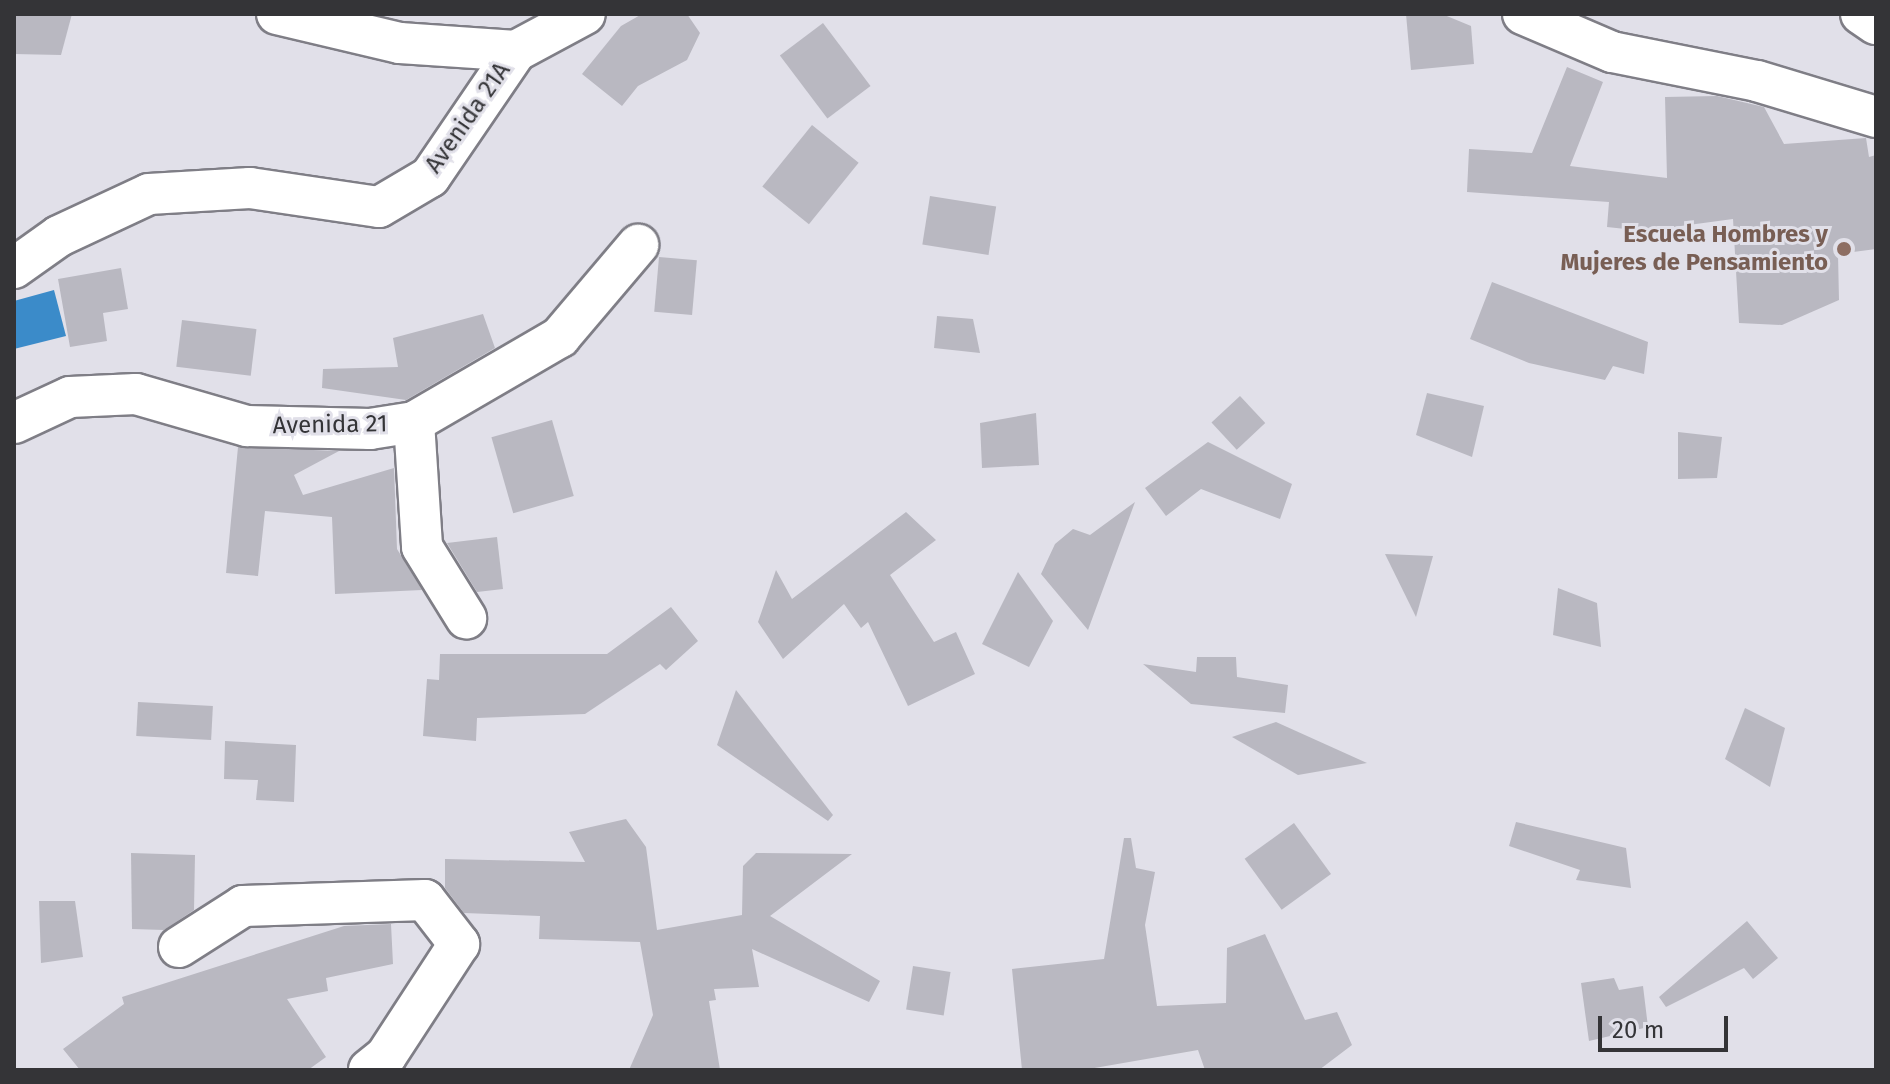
<!DOCTYPE html>
<style>
body{margin:0}
#map{position:relative;width:1890px;height:1084px;overflow:hidden;background:#e1e0e9;font-family:"Fira Sans",sans-serif}
div>[style]{position:absolute}
[style*='--x']{left:calc(var(--x)*1px);top:calc(var(--y)*1px);width:calc(var(--w)*1px);rotate:calc(var(--a)*1deg)}
.water>*{inset:0;background:#3b8bc9}
.building>*{inset:0;background:#b9b8c1;transform-origin:0 0}
.roads{filter:drop-shadow(2px 0 #7f7e86) drop-shadow(-2px 0 #7f7e86) drop-shadow(0 2px #7f7e86) drop-shadow(0 -2px #7f7e86)}
.street>*{height:40px;margin:-20px;padding:0 20px;transform-origin:20px;border-radius:20px;background:#fff}
.dots>*{width:22px;height:22px;translate:-50% -50%;box-sizing:border-box;border:4px solid #e1e0e9;border-radius:50%}
span{translate:-50% -50%;white-space:nowrap;text-align:center;line-height:1.15;-webkit-text-stroke:6px #e1e0e9;paint-order:stroke}
.street-label{font-size:24px;color:#343437}
.education-label{font-size:24px;color:#785e54;font-weight:700}
.right{translate:-100% -50%;text-align:right}
.frame{position:absolute;inset:0;border:16px solid #343437;pointer-events:none}
.scale{position:absolute;left:1598px;top:1016px;width:130px;height:36px;box-sizing:border-box;border:4px solid #343437;border-top:0;padding-left:10px;font-size:24px;line-height:28px;white-space:nowrap;color:#343437;-webkit-text-stroke:6px #e1e0e9;paint-order:stroke}
</style>
<div id="map">
<div class="water">
<div style="clip-path:polygon(54px 290px,66px 336px,14px 349px,14px 301px)"></div>
</div>
<div class="building">
<div style="clip-path:polygon(14px 14px,72px 14px,61px 55px,14px 54px)"></div>
<div style="clip-path:polygon(642px 14px,687px 14px,700px 33px,687px 60px,638px 86px,622px 106px,582px 74px,621px 26px)"></div>
<div style="clip-path:polygon(1406px 14px,1442px 14px,1471px 26px,1474px 64px,1411px 70px)"></div>
<div style="left:823px;top:23px;width:79px;height:54px;rotate:53deg"></div>
<div style="clip-path:polygon(1567px 67px,1603px 82px,1570px 166px,1667px 178px,1665px 97px,1717px 96px,1764px 107px,1784px 144px,1866px 138px,1869px 157px,1876px 155px,1876px 249px,1838px 254px,1839px 300px,1782px 325px,1739px 323px,1733px 219px,1644px 231px,1607px 227px,1609px 202px,1467px 192px,1469px 149px,1532px 153px)"></div>
<div style="left:812px;top:125px;width:60px;height:79px;rotate:39deg"></div>
<div style="left:930px;top:196px;width:67px;height:49px;rotate:9deg"></div>
<div style="left:659px;top:257px;width:38px;height:55px;rotate:5deg"></div>
<div style="clip-path:polygon(121px 268px,128px 309px,103px 313px,107px 341px,70px 347px,58px 279px)"></div>
<div style="clip-path:polygon(1492px 282px,1648px 342px,1644px 374px,1613px 366px,1605px 380px,1529px 363px,1470px 339px)"></div>
<div style="clip-path:polygon(483px 314px,495px 348px,406px 400px,322px 388px,323px 369px,398px 367px,393px 338px)"></div>
<div style="clip-path:polygon(937px 316px,973px 319px,980px 353px,934px 348px)"></div>
<div style="left:182px;top:320px;width:75px;height:47px;rotate:7deg"></div>
<div style="clip-path:polygon(1427px 393px,1484px 406px,1472px 457px,1416px 435px)"></div>
<div style="left:1240px;top:396px;width:37px;height:39px;rotate:47deg"></div>
<div style="clip-path:polygon(1036px 413px,1039px 465px,982px 468px,980px 423px)"></div>
<div style="left:552px;top:420px;width:79px;height:63px;rotate:74deg"></div>
<div style="clip-path:polygon(1678px 432px,1722px 437px,1717px 478px,1678px 479px)"></div>
<div style="clip-path:polygon(1208px 442px,1292px 484px,1280px 519px,1201px 489px,1166px 516px,1145px 488px)"></div>
<div style="clip-path:polygon(238px 447px,339px 451px,294px 475px,303px 495px,394px 468px,397px 549px,422px 590px,335px 594px,332px 517px,265px 511px,258px 576px,226px 573px)"></div>
<div style="clip-path:polygon(1135px 502px,1088px 630px,1041px 574px,1055px 544px,1073px 529px,1090px 535px)"></div>
<div style="clip-path:polygon(906px 512px,936px 540px,890px 575px,934px 642px,956px 632px,975px 674px,908px 706px,868px 622px,861px 628px,844px 604px,783px 659px,758px 622px,776px 570px,792px 599px)"></div>
<div style="clip-path:polygon(497px 537px,503px 589px,477px 592px,447px 543px)"></div>
<div style="clip-path:polygon(1385px 554px,1433px 556px,1416px 617px)"></div>
<div style="clip-path:polygon(1018px 572px,1053px 621px,1029px 667px,982px 644px)"></div>
<div style="clip-path:polygon(1558px 588px,1597px 603px,1601px 647px,1553px 635px)"></div>
<div style="clip-path:polygon(671px 607px,698px 641px,666px 670px,660px 664px,585px 714px,477px 718px,476px 741px,423px 736px,427px 679px,439px 680px,440px 654px,607px 654px)"></div>
<div style="clip-path:polygon(1197px 657px,1236px 657px,1237px 677px,1288px 685px,1285px 713px,1191px 704px,1143px 664px,1196px 672px)"></div>
<div style="clip-path:polygon(736px 690px,833px 815px,828px 821px,717px 745px)"></div>
<div style="left:138px;top:702px;width:75px;height:34px;rotate:3deg"></div>
<div style="clip-path:polygon(1745px 708px,1785px 728px,1770px 787px,1725px 759px)"></div>
<div style="clip-path:polygon(1276px 722px,1367px 763px,1298px 775px,1232px 737px)"></div>
<div style="clip-path:polygon(225px 741px,296px 745px,294px 802px,256px 800px,258px 780px,224px 779px)"></div>
<div style="clip-path:polygon(626px 819px,646px 847px,657px 930px,742px 915px,743px 866px,756px 853px,852px 854px,770px 916px,880px 981px,869px 1002px,752px 949px,759px 987px,714px 989px,716px 1000px,709px 1001px,720px 1070px,629px 1070px,653px 1015px,640px 942px,539px 939px,540px 916px,464px 913px,445px 888px,445px 859px,585px 862px,569px 832px)"></div>
<div style="clip-path:polygon(1516px 822px,1626px 848px,1631px 888px,1576px 880px,1580px 870px,1509px 846px)"></div>
<div style="left:1294px;top:823px;width:63px;height:61px;rotate:54deg"></div>
<div style="clip-path:polygon(1124px 838px,1131px 838px,1136px 868px,1155px 872px,1145px 925px,1157px 1006px,1226px 1003px,1227px 948px,1265px 934px,1305px 1020px,1337px 1012px,1352px 1045px,1319px 1070px,1205px 1070px,1198px 1050px,1083px 1070px,1022px 1070px,1012px 969px,1104px 959px)"></div>
<div style="clip-path:polygon(131px 853px,195px 855px,194px 910px,164px 930px,132px 929px)"></div>
<div style="clip-path:polygon(39px 901px,75px 901px,83px 957px,41px 963px)"></div>
<div style="clip-path:polygon(1747px 921px,1778px 958px,1753px 979px,1744px 968px,1666px 1007px,1659px 997px)"></div>
<div style="clip-path:polygon(391px 924px,393px 964px,326px 978px,328px 991px,287px 999px,326px 1057px,308px 1070px,80px 1070px,63px 1049px,124px 1004px,122px 997px,344px 926px)"></div>
<div style="left:913px;top:966px;width:38px;height:44px;rotate:9deg"></div>
<div style="clip-path:polygon(1614px 978px,1619px 990px,1643px 986px,1648px 1027px,1589px 1041px,1581px 983px)"></div>
</div>
<div class="roads">
<div class="street">
<div style="--x:277;--y:14;--w:126;--a:13.3"></div>
<div style="--x:400;--y:43;--w:116;--a:3.9"></div>
<div style="--x:1523;--y:14;--w:97;--a:23.1"></div>
<div style="--x:1612;--y:52;--w:148;--a:11.3"></div>
<div style="--x:1757;--y:81;--w:124;--a:16.8"></div>
<div style="--x:1861;--y:14;--w:18;--a:34"></div>
<div style="--x:14;--y:268;--w:55;--a:-35.4"></div>
<div style="--x:59;--y:236;--w:99;--a:-25"></div>
<div style="--x:149;--y:194;--w:101;--a:-3.4"></div>
<div style="--x:250;--y:188;--w:130;--a:8.4"></div>
<div style="--x:379;--y:207;--w:59;--a:-30.5"></div>
<div style="--x:430;--y:177;--w:153;--a:-55.7"></div>
<div style="--x:516;--y:51;--w:78;--a:-28.2"></div>
<div style="--x:414;--y:422;--w:125;--a:86.3"></div>
<div style="--x:422;--y:547;--w:84;--a:58.2"></div>
<div style="--x:14;--y:423;--w:62;--a:-24.9"></div>
<div style="--x:70;--y:397;--w:66;--a:-2.6"></div>
<div style="--x:136;--y:394;--w:116;--a:16.1"></div>
<div style="--x:247;--y:426;--w:123;--a:1.4"></div>
<div style="--x:370;--y:429;--w:45;--a:-9"></div>
<div style="--x:414;--y:422;--w:169;--a:-30.2"></div>
<div style="--x:560;--y:337;--w:121;--a:-49.7"></div>
<div style="--x:179;--y:947;--w:76;--a:-32.6"></div>
<div style="--x:243;--y:906;--w:182;--a:-1.9"></div>
<div style="--x:425;--y:900;--w:56;--a:52.3"></div>
<div style="--x:459;--y:944;--w:134;--a:123.1"></div>
<div style="--x:386;--y:1056;--w:22;--a:141"></div>
</div>
</div>
<div class="dots">
<div style="left:1844px;top:249px;background:#8d6e63"></div>
</div>
<div class="street-label">
<span style="left:468px;top:118px;rotate:-55deg">Avenida 21A</span>
<span style="left:330px;top:425px;rotate:-1deg">Avenida 21</span>
</div>
<div class="education-label">
<span class="right" style="left:1828px;top:249px">Escuela Hombres y<br>Mujeres de Pensamiento</span>
</div>
<div class="frame"></div>
<div class="scale">20 m</div>
</div>
